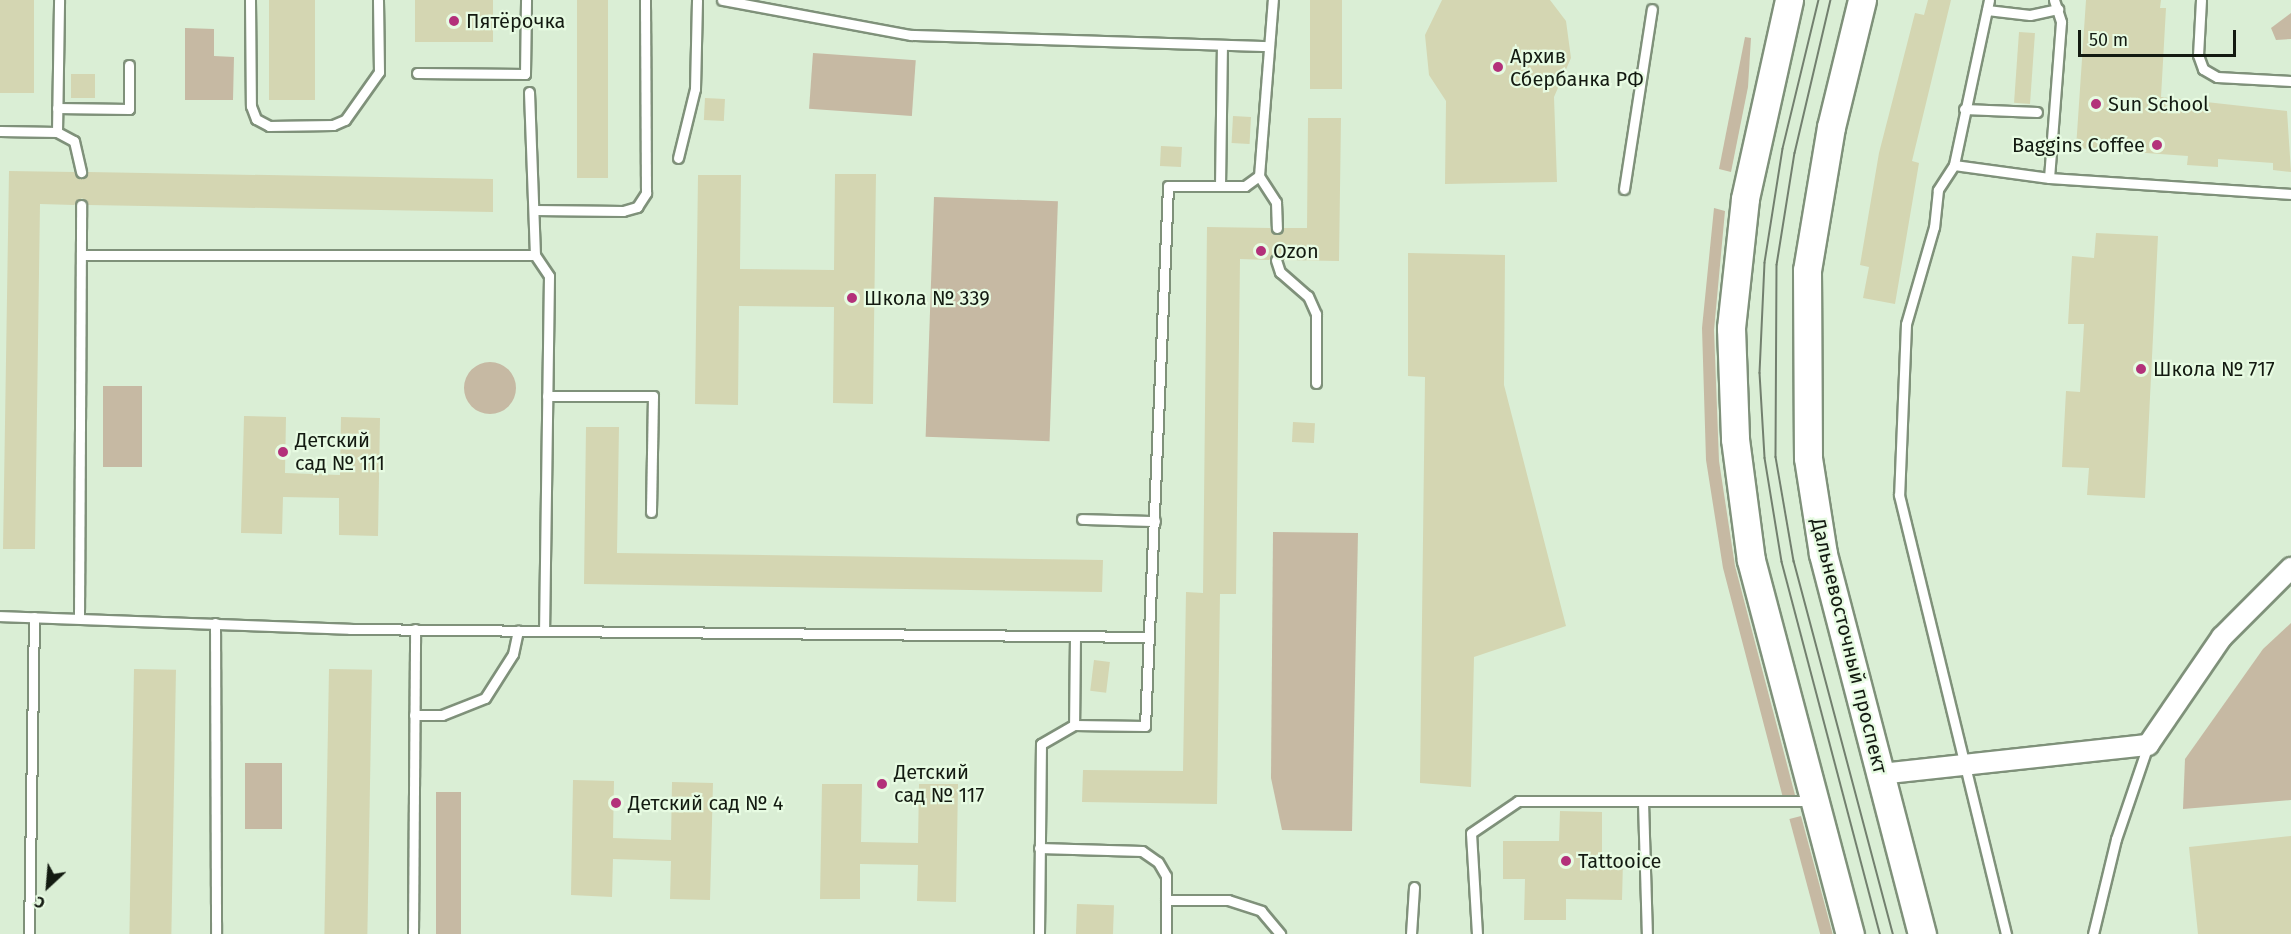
<!DOCTYPE html>
<meta charset="utf-8">
<style>
body{margin:0}
#map{position:relative;width:2291px;height:934px;overflow:hidden;background:#daeed5;font-family:"Fira Sans",sans-serif}
div>[style]{position:absolute}
[style*='--x']{left:calc(var(--x)*1px);top:calc(var(--y)*1px);width:calc(var(--w)*1px);rotate:calc(var(--a)*1deg)}
.green>*{inset:0;background:#c6b9a3;transform-origin:0 0}
.round{border-radius:50%}
.building>*{inset:0;background:#d4d6b2;transform-origin:0 0}
.roads{filter:drop-shadow(2px 0 #7f917a) drop-shadow(-2px 0 #7f917a) drop-shadow(0 2px #7f917a) drop-shadow(0 -2px #7f917a)}
.lane>*{height:9px;margin:-4.5px;padding:0 4.5px;transform-origin:4.5px;border-radius:4.5px;background:#fff}
.street>*{height:20px;margin:-10px;padding:0 10px;transform-origin:10px;border-radius:10px;background:#fff}
.secondary>*{height:27px;margin:-13.5px;padding:0 13.5px;transform-origin:13.5px;border-radius:13.5px;background:#fff}
.tram>*{height:1.5px;margin:-0.75px;padding:0 0.75px;transform-origin:0.75px;border-radius:0.75px;background:#727f6e}
.dots>*{width:16px;height:16px;translate:-50% -50%;box-sizing:border-box;border:3px solid #e7fbe2;border-radius:50%}
span{translate:-50% -50%;white-space:nowrap;text-align:center;line-height:1.15;-webkit-text-stroke:4.5px #e7fbe2;paint-order:stroke}
.poi-label{font-size:20px;color:#131a11}
.left{translate:0 -50%;text-align:left}
.right{translate:-100% -50%;text-align:right}
.street-label{font-size:20px;color:#131a11}
.north{position:absolute;left:18px;top:856px;width:60px;height:60px;-webkit-text-stroke:4px #e7fbe2;paint-order:stroke;rotate:206deg;font-size:16px;font-weight:700;line-height:24px;text-align:center;color:#131a11}
.north::after{content:'';display:block;margin:auto;width:21px;height:27px;background:#131a11;clip-path:polygon(50% 0,100% 100%,50% 72%,0 100%)}
.scale{position:absolute;left:2078px;top:30px;width:158px;height:27px;box-sizing:border-box;border:3px solid #131a11;border-top:0;padding-left:8px;font-size:18px;line-height:21px;white-space:nowrap;color:#131a11;-webkit-text-stroke:4px #e7fbe2;paint-order:stroke}
</style>
<div id="map">
<div class="green">
<div style="clip-path:polygon(2291px 13px,2291px 39px,2276px 40px,2271px 28px)"></div>
<div style="clip-path:polygon(185px 28px,214px 29px,214px 56px,234px 57px,233px 100px,185px 100px)"></div>
<div style="clip-path:polygon(1745px 37px,1751px 38px,1748px 87px,1731px 172px,1719px 169px)"></div>
<div style="left:813px;top:53px;width:103px;height:56px;rotate:4deg"></div>
<div style="left:934px;top:197px;width:124px;height:240px;rotate:2deg"></div>
<div style="clip-path:polygon(1714px 208px,1725px 211px,1714px 330px,1719px 461px,1735px 566px,1795px 795px,1783px 798px,1723px 568px,1706px 460px,1702px 328px)"></div>
<div class="round" style="left:464px;top:362px;width:52px;height:52px"></div>
<div style="left:103px;top:386px;width:39px;height:81px"></div>
<div style="clip-path:polygon(1273px 532px,1358px 533px,1352px 831px,1282px 830px,1271px 778px)"></div>
<div style="clip-path:polygon(2291px 623px,2291px 800px,2183px 809px,2185px 759px,2263px 649px)"></div>
<div style="left:245px;top:763px;width:37px;height:66px"></div>
<div style="left:436px;top:792px;width:25px;height:142px"></div>
<div style="left:1801px;top:816px;width:122px;height:12px;rotate:75deg"></div>
</div>
<div class="building">
<div style="left:0;top:0;width:34px;height:93px"></div>
<div style="left:269px;top:0;width:46px;height:100px"></div>
<div style="left:415px;top:0;width:78px;height:42px"></div>
<div style="left:577px;top:0;width:31px;height:178px"></div>
<div style="left:1310px;top:0;width:32px;height:89px"></div>
<div style="clip-path:polygon(1442px 0,1550px 0,1566px 21px,1571px 58px,1554px 97px,1557px 182px,1445px 184px,1446px 101px,1429px 75px,1425px 35px)"></div>
<div style="clip-path:polygon(1928px 0,1951px 0,1912px 161px,1919px 163px,1895px 304px,1863px 298px,1869px 267px,1860px 265px,1879px 153px,1915px 13px,1924px 15px)"></div>
<div style="clip-path:polygon(2086px 0,2161px 0,2160px 8px,2166px 8px,2161px 97px,2287px 111px,2291px 172px,2273px 170px,2273px 163px,2218px 159px,2218px 167px,2202px 166px,2187px 165px,2188px 156px,2076px 148px)"></div>
<div style="left:2019px;top:32px;width:16px;height:71px;rotate:4deg"></div>
<div style="left:71px;top:74px;width:24px;height:24px"></div>
<div style="left:705px;top:98px;width:20px;height:22px;rotate:3deg"></div>
<div style="left:1233px;top:116px;width:18px;height:27px;rotate:3deg"></div>
<div style="clip-path:polygon(1308px 118px,1341px 118px,1339px 261px,1283px 260px,1277px 253px,1269px 260px,1240px 259px,1236px 594px,1220px 594px,1217px 804px,1082px 802px,1083px 770px,1183px 771px,1186px 592px,1203px 593px,1207px 227px,1270px 228px,1277px 235px,1284px 228px,1307px 228px)"></div>
<div style="left:1161px;top:146px;width:21px;height:20px;rotate:3deg"></div>
<div style="clip-path:polygon(9px 171px,74px 172px,82px 179px,88px 172px,493px 179px,493px 212px,88px 205px,82px 198px,74px 205px,40px 204px,35px 549px,3px 549px)"></div>
<div style="clip-path:polygon(835px 174px,876px 174px,873px 404px,833px 403px,834px 307px,739px 306px,738px 405px,695px 404px,698px 175px,741px 175px,740px 269px,834px 270px)"></div>
<div style="clip-path:polygon(2096px 233px,2158px 236px,2145px 498px,2087px 495px,2089px 468px,2062px 467px,2066px 391px,2080px 392px,2084px 324px,2068px 324px,2072px 256px,2094px 258px)"></div>
<div style="clip-path:polygon(1408px 253px,1505px 255px,1504px 385px,1566px 626px,1474px 657px,1471px 787px,1420px 783px,1425px 377px,1408px 376px)"></div>
<div style="clip-path:polygon(244px 416px,286px 417px,285px 473px,340px 475px,341px 417px,380px 418px,378px 536px,339px 535px,339px 498px,283px 497px,282px 534px,241px 533px)"></div>
<div style="left:1293px;top:422px;width:22px;height:20px;rotate:3deg"></div>
<div style="clip-path:polygon(586px 427px,619px 427px,617px 553px,1103px 560px,1102px 592px,584px 584px)"></div>
<div style="left:1094px;top:660px;width:16px;height:31px;rotate:7deg"></div>
<div style="left:134px;top:669px;width:42px;height:265px;rotate:1deg"></div>
<div style="left:329px;top:669px;width:43px;height:265px;rotate:1deg"></div>
<div style="clip-path:polygon(573px 780px,614px 781px,613px 838px,671px 840px,672px 782px,713px 783px,710px 900px,670px 899px,671px 861px,613px 859px,612px 897px,571px 895px)"></div>
<div style="clip-path:polygon(822px 784px,862px 784px,861px 842px,918px 843px,919px 784px,958px 784px,956px 902px,917px 901px,918px 865px,860px 864px,860px 899px,820px 899px)"></div>
<div style="clip-path:polygon(1560px 811px,1602px 812px,1602px 860px,1623px 861px,1622px 900px,1566px 899px,1566px 920px,1524px 920px,1525px 879px,1503px 879px,1503px 841px,1559px 841px)"></div>
<div style="clip-path:polygon(2291px 836px,2291px 934px,2198px 934px,2189px 847px)"></div>
<div style="left:1077px;top:904px;width:37px;height:30px;rotate:2deg"></div>
</div>
<div class="roads">
<div class="lane">
<div style="--x:250;--y:0;--w:106;--a:89.5"></div>
<div style="--x:251;--y:106;--w:14;--a:69"></div>
<div style="--x:256;--y:119;--w:15;--a:28"></div>
<div style="--x:269;--y:126;--w:64;--a:-0.9"></div>
<div style="--x:333;--y:125;--w:13;--a:-23"></div>
<div style="--x:345;--y:120;--w:59;--a:-54.7"></div>
<div style="--x:379;--y:72;--w:72;--a:-90.8"></div>
<div style="--x:722;--y:0;--w:192;--a:10.5"></div>
<div style="--x:911;--y:35;--w:355;--a:1.8"></div>
<div style="--x:1989;--y:0;--w:169;--a:102"></div>
<div style="--x:1954;--y:165;--w:96;--a:7.8"></div>
<div style="--x:2054;--y:0;--w:23;--a:72"></div>
<div style="--x:2061;--y:22;--w:156;--a:94.4"></div>
<div style="--x:2049;--y:178;--w:243;--a:3.8"></div>
<div style="--x:2201;--y:0;--w:55;--a:93.1"></div>
<div style="--x:2198;--y:55;--w:15;--a:70"></div>
<div style="--x:2203;--y:69;--w:16;--a:30"></div>
<div style="--x:2217;--y:77;--w:74;--a:3.1"></div>
<div style="--x:1987;--y:10;--w:43;--a:6.6"></div>
<div style="--x:2030;--y:15;--w:29;--a:-12"></div>
<div style="--x:417;--y:73;--w:108;--a:0.5"></div>
<div style="--x:525;--y:74;--w:74;--a:-89.2"></div>
<div style="--x:529;--y:92;--w:163;--a:87.9"></div>
<div style="--x:535;--y:255;--w:25;--a:56"></div>
<div style="--x:549;--y:276;--w:355;--a:90.8"></div>
<div style="--x:57;--y:108;--w:72;--a:0.8"></div>
<div style="--x:129;--y:109;--w:44;--a:-90"></div>
<div style="--x:1964;--y:109;--w:73;--a:2.4"></div>
<div style="--x:0;--y:131;--w:57;--a:1"></div>
<div style="--x:57;--y:132;--w:19;--a:28"></div>
<div style="--x:74;--y:141;--w:32;--a:77"></div>
<div style="--x:57;--y:132;--w:132;--a:-89.1"></div>
<div style="--x:678;--y:158;--w:71;--a:-76.2"></div>
<div style="--x:695;--y:89;--w:89;--a:-88.7"></div>
<div style="--x:1954;--y:165;--w:30;--a:123"></div>
<div style="--x:1938;--y:190;--w:37;--a:96"></div>
<div style="--x:1934;--y:227;--w:101;--a:106.1"></div>
<div style="--x:1906;--y:324;--w:171;--a:92.3"></div>
<div style="--x:1899;--y:495;--w:452;--a:76.3"></div>
<div style="--x:1259;--y:176;--w:31;--a:57"></div>
<div style="--x:1276;--y:202;--w:26;--a:88"></div>
<div style="--x:1220;--y:186;--w:141;--a:-89.2"></div>
<div style="--x:1624;--y:189;--w:182;--a:-81.2"></div>
<div style="--x:535;--y:210;--w:88;--a:0.7"></div>
<div style="--x:623;--y:211;--w:15;--a:-16"></div>
<div style="--x:637;--y:207;--w:17;--a:-57"></div>
<div style="--x:646;--y:193;--w:193;--a:-90.3"></div>
<div style="--x:81;--y:255;--w:454;--a:0"></div>
<div style="--x:1276;--y:260;--w:13;--a:72"></div>
<div style="--x:1280;--y:272;--w:37;--a:41"></div>
<div style="--x:1308;--y:296;--w:20;--a:66"></div>
<div style="--x:1316;--y:314;--w:69;--a:90"></div>
<div style="--x:547;--y:396;--w:106;--a:0"></div>
<div style="--x:653;--y:396;--w:116;--a:91"></div>
<div style="--x:1082;--y:519;--w:73;--a:1.6"></div>
<div style="--x:0;--y:616;--w:350;--a:2.1"></div>
<div style="--x:350;--y:629;--w:799;--a:0.57"></div>
<div style="--x:79;--y:617;--w:412;--a:-89.7"></div>
<div style="--x:215;--y:623;--w:311;--a:89.8"></div>
<div style="--x:1075;--y:636;--w:89;--a:90.6"></div>
<div style="--x:1074;--y:725;--w:71;--a:0.8"></div>
<div style="--x:1145;--y:726;--w:540;--a:-87.56"></div>
<div style="--x:1168;--y:186;--w:77;--a:0"></div>
<div style="--x:1245;--y:186;--w:17;--a:-36"></div>
<div style="--x:1259;--y:176;--w:177;--a:-85.5"></div>
<div style="--x:414;--y:715;--w:28;--a:0"></div>
<div style="--x:442;--y:715;--w:46;--a:-21.6"></div>
<div style="--x:485;--y:698;--w:52;--a:-57.5"></div>
<div style="--x:513;--y:654;--w:24;--a:-78"></div>
<div style="--x:1643;--y:802;--w:132;--a:88.3"></div>
<div style="--x:1039;--y:848;--w:103;--a:1.7"></div>
<div style="--x:1142;--y:851;--w:19;--a:35"></div>
<div style="--x:1158;--y:862;--w:16;--a:60"></div>
<div style="--x:1166;--y:876;--w:58;--a:90"></div>
<div style="--x:1166;--y:900;--w:62;--a:0"></div>
<div style="--x:1228;--y:900;--w:35;--a:18"></div>
<div style="--x:1261;--y:911;--w:30;--a:50"></div>
<div style="--x:29;--y:934;--w:317;--a:-89.1"></div>
<div style="--x:413;--y:934;--w:305;--a:-89.6"></div>
<div style="--x:1039;--y:934;--w:190;--a:-89.4"></div>
<div style="--x:1041;--y:744;--w:38;--a:-30"></div>
<div style="--x:1411;--y:934;--w:47;--a:-86.3"></div>
<div style="--x:1477;--y:934;--w:101;--a:-93.4"></div>
<div style="--x:1471;--y:833;--w:57;--a:-34.2"></div>
<div style="--x:1518;--y:801;--w:295;--a:0"></div>
<div style="--x:2093;--y:934;--w:98;--a:-76.4"></div>
<div style="--x:2116;--y:839;--w:99;--a:-71.2"></div>
</div>
<div class="street">
<div style="--x:1880;--y:774;--w:270;--a:-6.2"></div>
<div style="--x:2148;--y:745;--w:131;--a:-55.6"></div>
<div style="--x:2222;--y:637;--w:98;--a:-45"></div>
</div>
<div class="secondary">
<div style="--x:1789;--y:0;--w:204;--a:102.5"></div>
<div style="--x:1745;--y:199;--w:130;--a:96.2"></div>
<div style="--x:1731;--y:328;--w:111;--a:87.9"></div>
<div style="--x:1735;--y:439;--w:122;--a:82.5"></div>
<div style="--x:1751;--y:560;--w:387;--a:75.2"></div>
<div style="--x:1862;--y:0;--w:131;--a:103.7"></div>
<div style="--x:1831;--y:127;--w:145;--a:99.5"></div>
<div style="--x:1807;--y:270;--w:188;--a:89.7"></div>
<div style="--x:1808;--y:458;--w:97;--a:81.1"></div>
<div style="--x:1823;--y:554;--w:393;--a:75.4"></div>
</div>
</div>
<div class="tram">
<div style="--x:1819;--y:0;--w:153;--a:103.6"></div>
<div style="--x:1783;--y:149;--w:115;--a:99"></div>
<div style="--x:1765;--y:263;--w:110;--a:92.6"></div>
<div style="--x:1760;--y:373;--w:85;--a:86.6"></div>
<div style="--x:1765;--y:458;--w:105;--a:80.7"></div>
<div style="--x:1782;--y:562;--w:385;--a:75.2"></div>
<div style="--x:1831;--y:0;--w:157;--a:103.2"></div>
<div style="--x:1795;--y:153;--w:113;--a:99.1"></div>
<div style="--x:1777;--y:265;--w:192;--a:90.3"></div>
<div style="--x:1776;--y:457;--w:106;--a:80.2"></div>
<div style="--x:1794;--y:561;--w:386;--a:75.1"></div>
</div>
<div class="dots">
<div style="left:454px;top:21px;background:#b3317a"></div>
<div style="left:1498px;top:67px;background:#b3317a"></div>
<div style="left:2096px;top:104px;background:#b3317a"></div>
<div style="left:2157px;top:145px;background:#b3317a"></div>
<div style="left:1261px;top:251px;background:#b3317a"></div>
<div style="left:852px;top:298px;background:#b3317a"></div>
<div style="left:2141px;top:369px;background:#b3317a"></div>
<div style="left:283px;top:452px;background:#b3317a"></div>
<div style="left:882px;top:784px;background:#b3317a"></div>
<div style="left:616px;top:803px;background:#b3317a"></div>
<div style="left:1566px;top:861px;background:#b3317a"></div>
</div>
<div class="poi-label">
<span class="left" style="left:466px;top:21px">Пятёрочка</span>
<span class="left" style="left:1510px;top:68px">Архив<br>Сбербанка РФ</span>
<span class="left" style="left:2108px;top:104px">Sun School</span>
<span class="right" style="left:2145px;top:145px">Baggins Coffee</span>
<span class="left" style="left:1273px;top:251px">Ozon</span>
<span class="left" style="left:864px;top:298px">Школа № 339</span>
<span class="left" style="left:2153px;top:369px">Школа № 717</span>
<span class="left" style="left:295px;top:452px">Детский<br>сад № 111</span>
<span class="left" style="left:894px;top:784px">Детский<br>сад № 117</span>
<span class="left" style="left:628px;top:803px">Детский сад № 4</span>
<span class="left" style="left:1578px;top:861px">Tattooice</span>
</div>
<div class="street-label">
<span style="left:1849px;top:646px;rotate:76deg">Дальневосточный проспект</span>
</div>
<div class="north">С</div>
<div class="scale">50 m</div>
</div>
